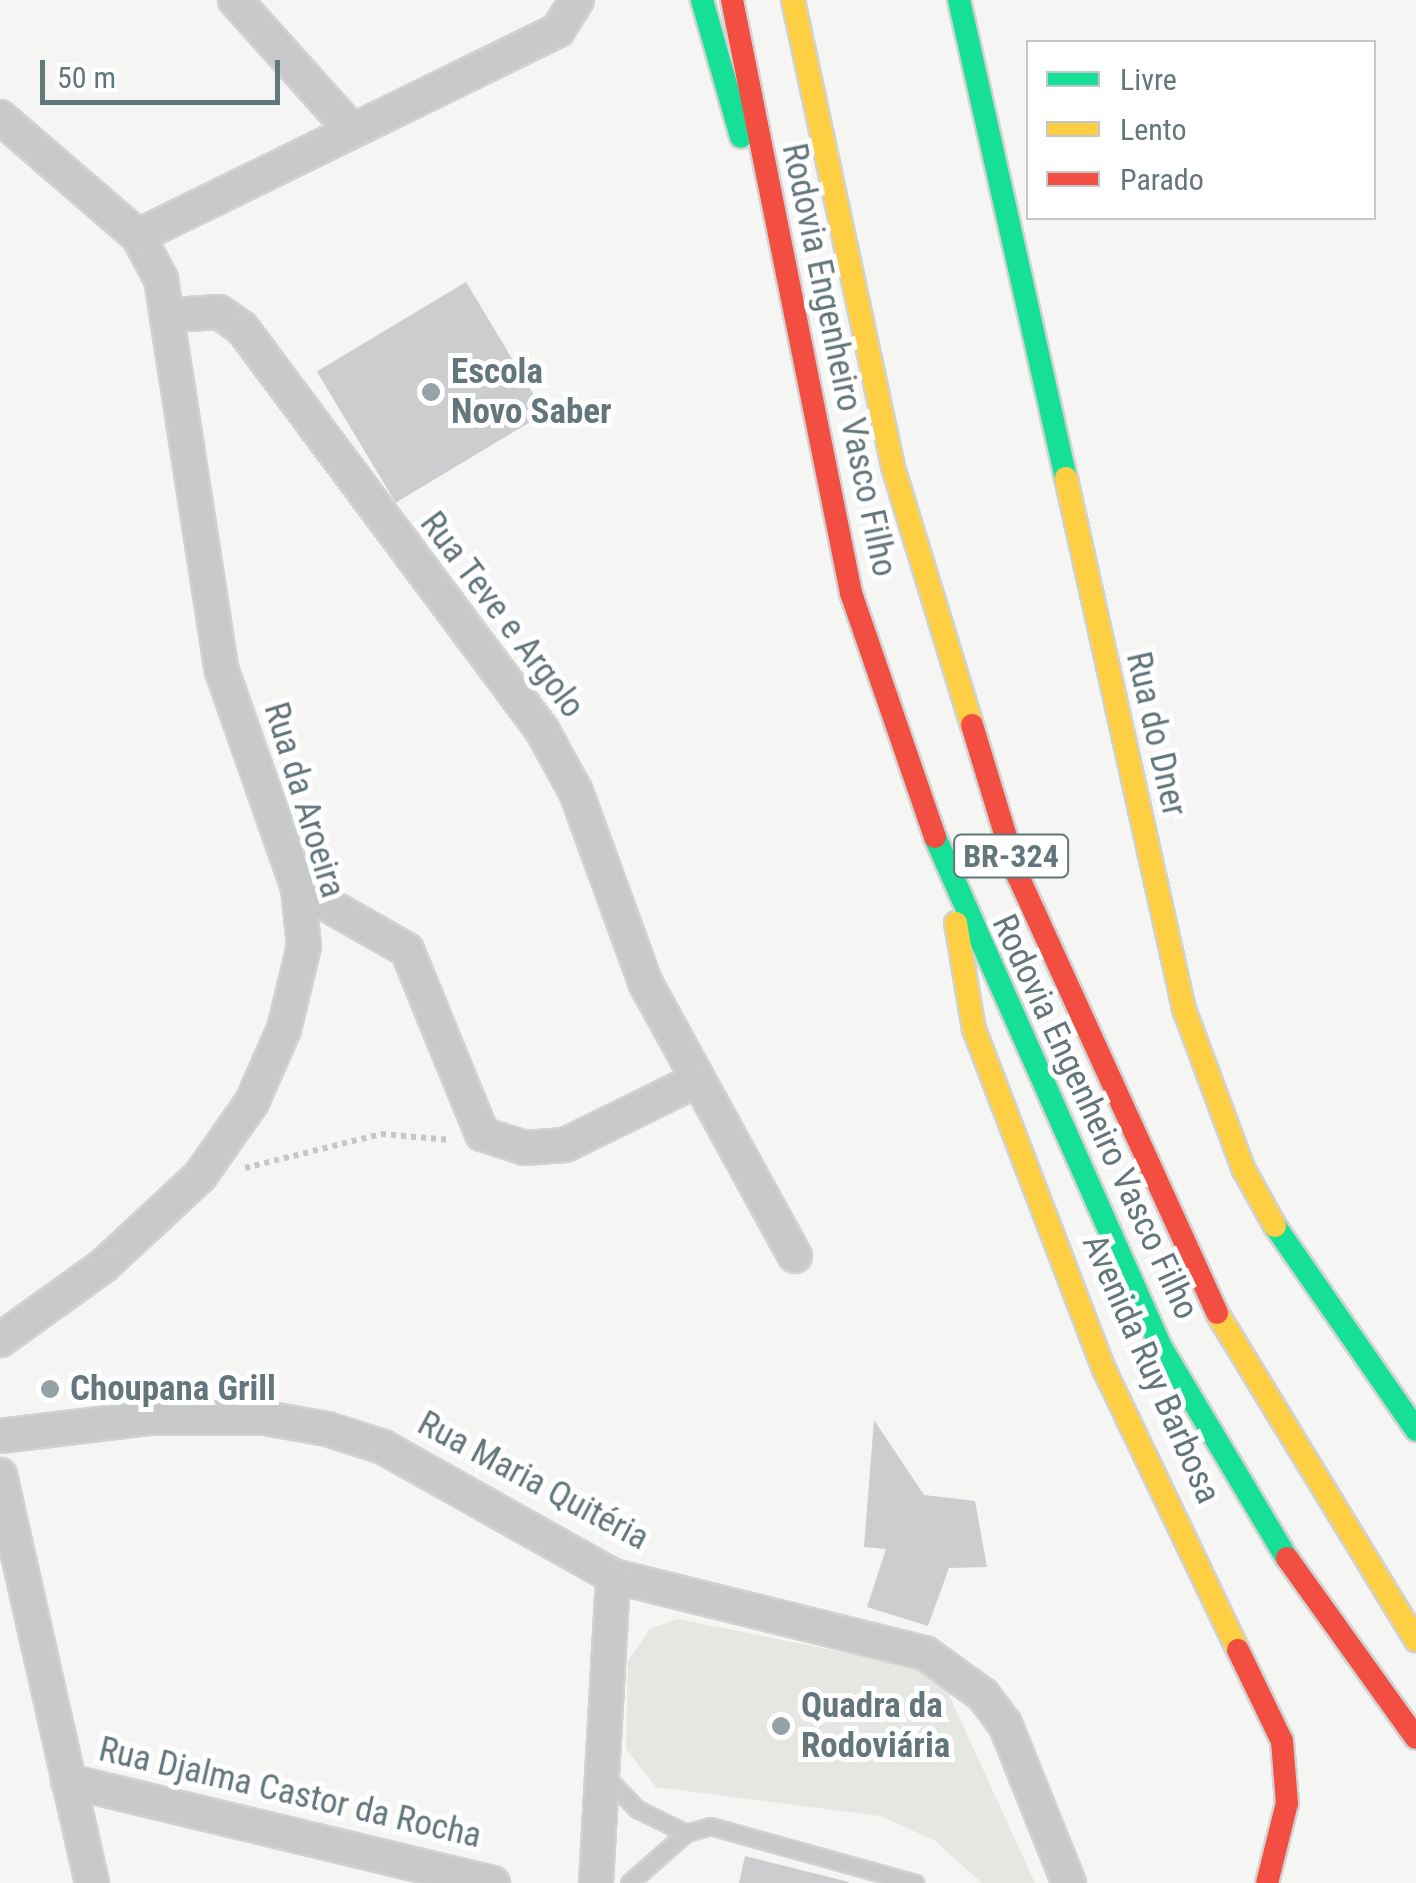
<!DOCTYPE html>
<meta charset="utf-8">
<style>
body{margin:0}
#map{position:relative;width:1416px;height:1883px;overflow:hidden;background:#f5f5f4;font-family:"Roboto Condensed",sans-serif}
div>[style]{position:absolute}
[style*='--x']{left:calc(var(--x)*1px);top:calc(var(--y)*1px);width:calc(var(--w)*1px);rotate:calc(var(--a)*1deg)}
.green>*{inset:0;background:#e4e7e2}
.building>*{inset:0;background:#cbcdce;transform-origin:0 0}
.path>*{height:6px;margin-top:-3px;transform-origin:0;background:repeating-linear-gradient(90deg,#c5c6c7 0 5px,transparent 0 10px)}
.roads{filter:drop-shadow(2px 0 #d1d2d2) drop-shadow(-2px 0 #d1d2d2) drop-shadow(0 2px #d1d2d2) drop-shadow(0 -2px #d1d2d2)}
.lane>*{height:15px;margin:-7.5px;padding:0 7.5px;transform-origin:7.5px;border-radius:7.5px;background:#c8caca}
.street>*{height:32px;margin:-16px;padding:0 16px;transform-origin:16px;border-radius:16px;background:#c8caca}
.fast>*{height:22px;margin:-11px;padding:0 11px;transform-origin:11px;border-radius:11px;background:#16e098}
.slow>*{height:22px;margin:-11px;padding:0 11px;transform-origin:11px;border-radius:11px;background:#ffcf43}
.jam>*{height:22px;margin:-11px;padding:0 11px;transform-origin:11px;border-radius:11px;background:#f24e42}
.dots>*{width:28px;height:28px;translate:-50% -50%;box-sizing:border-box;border:5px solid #fff;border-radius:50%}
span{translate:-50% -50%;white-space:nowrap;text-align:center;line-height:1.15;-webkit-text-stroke:10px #fff;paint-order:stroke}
.shield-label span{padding:2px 8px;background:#fff;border:2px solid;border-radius:8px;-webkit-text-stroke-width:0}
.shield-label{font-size:32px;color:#63767c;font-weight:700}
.street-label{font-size:35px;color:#63767c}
.poi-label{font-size:35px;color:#63767c;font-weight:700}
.left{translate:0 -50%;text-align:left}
.legend{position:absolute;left:1026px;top:40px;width:350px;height:180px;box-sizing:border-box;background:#fff;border:2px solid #c1c8cb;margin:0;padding:12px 18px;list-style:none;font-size:30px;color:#63767c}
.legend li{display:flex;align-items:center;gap:20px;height:50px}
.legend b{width:50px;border:2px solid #c1c8cb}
.scale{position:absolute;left:40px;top:60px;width:240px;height:45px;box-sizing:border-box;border:5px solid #63767c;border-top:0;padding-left:12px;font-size:30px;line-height:35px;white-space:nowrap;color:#63767c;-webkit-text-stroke:8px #fff;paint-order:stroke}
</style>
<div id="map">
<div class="green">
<div style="clip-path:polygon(677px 1619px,938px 1671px,1035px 1883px,982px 1883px,934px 1840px,880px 1816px,656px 1787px,626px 1749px,628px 1661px,650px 1629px)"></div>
</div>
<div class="building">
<div style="left:466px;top:282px;width:153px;height:174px;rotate:59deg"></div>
<div style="clip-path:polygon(874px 1420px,924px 1495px,975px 1501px,987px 1567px,949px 1568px,928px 1626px,867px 1607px,886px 1549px,864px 1547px)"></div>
<div style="clip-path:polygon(745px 1856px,849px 1882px,848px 1883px,739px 1883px)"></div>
</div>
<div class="path">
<div style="--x:245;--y:1168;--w:140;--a:-14"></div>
<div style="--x:381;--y:1134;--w:70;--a:4.9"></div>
</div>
<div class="roads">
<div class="lane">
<div style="--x:605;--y:1776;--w:46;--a:45.9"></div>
<div style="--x:637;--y:1809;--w:55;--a:26.1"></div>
<div style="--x:629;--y:1883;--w:76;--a:-41.3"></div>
<div style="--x:686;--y:1833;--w:25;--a:-16"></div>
<div style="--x:710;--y:1826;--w:213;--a:15.5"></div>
</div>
<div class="street">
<div style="--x:235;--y:0;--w:169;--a:48.1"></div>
<div style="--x:0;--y:117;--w:182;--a:40.8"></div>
<div style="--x:138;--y:236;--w:49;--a:61.9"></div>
<div style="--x:161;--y:279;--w:397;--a:81.2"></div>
<div style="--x:222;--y:671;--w:230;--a:70.7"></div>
<div style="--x:298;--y:888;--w:58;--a:84.1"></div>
<div style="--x:304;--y:946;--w:85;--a:103.5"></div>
<div style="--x:284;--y:1029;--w:80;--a:113.7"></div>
<div style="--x:252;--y:1102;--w:90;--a:125.1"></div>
<div style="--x:200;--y:1176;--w:132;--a:137.1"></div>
<div style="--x:103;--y:1266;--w:127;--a:144.3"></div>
<div style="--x:138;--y:236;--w:468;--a:-26.1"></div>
<div style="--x:558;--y:30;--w:36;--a:-58"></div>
<div style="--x:173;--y:315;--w:46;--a:-3.7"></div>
<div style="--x:219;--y:312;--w:28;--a:35"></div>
<div style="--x:242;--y:328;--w:502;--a:53.27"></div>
<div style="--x:542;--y:730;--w:71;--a:61.3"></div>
<div style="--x:576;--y:792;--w:204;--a:70"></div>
<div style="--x:646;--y:984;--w:310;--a:61.3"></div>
<div style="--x:298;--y:888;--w:125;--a:29.6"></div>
<div style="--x:407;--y:950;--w:199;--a:67.8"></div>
<div style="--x:482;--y:1134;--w:45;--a:18"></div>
<div style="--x:525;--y:1148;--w:40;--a:-4.3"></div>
<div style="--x:565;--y:1145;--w:147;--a:-26.2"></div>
<div style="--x:0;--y:1436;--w:149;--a:-6.9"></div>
<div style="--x:148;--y:1418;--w:117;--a:0"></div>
<div style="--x:265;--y:1418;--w:63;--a:10.1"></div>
<div style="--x:327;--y:1429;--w:59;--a:17.8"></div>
<div style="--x:383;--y:1447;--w:264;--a:29.3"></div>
<div style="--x:613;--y:1576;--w:321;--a:13.9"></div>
<div style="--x:925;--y:1653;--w:72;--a:35.9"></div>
<div style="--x:983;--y:1695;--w:36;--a:53"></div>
<div style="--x:1005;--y:1724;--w:171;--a:68.1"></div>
<div style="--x:0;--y:1475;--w:418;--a:77.3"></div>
<div style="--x:68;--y:1781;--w:437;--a:13.5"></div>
<div style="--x:596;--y:1883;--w:307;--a:-86.8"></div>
</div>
<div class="fast">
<div style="--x:702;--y:0;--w:142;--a:74.1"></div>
<div style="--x:959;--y:0;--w:490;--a:77.4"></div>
<div style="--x:935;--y:837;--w:558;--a:66.1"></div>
<div style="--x:1161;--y:1347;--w:246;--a:59.2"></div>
<div style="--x:1275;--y:1226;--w:248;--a:55.3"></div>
</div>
<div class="slow">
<div style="--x:793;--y:0;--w:478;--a:77.9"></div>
<div style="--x:893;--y:467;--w:270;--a:73"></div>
<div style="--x:1066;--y:478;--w:544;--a:77.47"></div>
<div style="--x:1184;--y:1009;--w:172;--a:69.6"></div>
<div style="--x:1244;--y:1170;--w:64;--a:61"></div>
<div style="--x:956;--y:923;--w:108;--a:80.4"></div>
<div style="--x:974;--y:1029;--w:362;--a:69.1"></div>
<div style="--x:1103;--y:1367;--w:314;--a:64.5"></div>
<div style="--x:1217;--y:1313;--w:383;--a:58.7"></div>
</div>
<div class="jam">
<div style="--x:732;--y:0;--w:605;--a:78.65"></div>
<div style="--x:851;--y:593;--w:258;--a:71"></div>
<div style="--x:972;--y:725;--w:158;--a:73.1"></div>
<div style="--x:1018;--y:876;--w:480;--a:65.5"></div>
<div style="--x:1287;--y:1558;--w:221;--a:54.4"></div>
<div style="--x:1238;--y:1650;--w:101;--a:64.2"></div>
<div style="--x:1282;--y:1741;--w:62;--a:85.4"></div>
<div style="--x:1287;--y:1803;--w:82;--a:104"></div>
</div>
</div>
<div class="dots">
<div style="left:431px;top:392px;background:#96a2a6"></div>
<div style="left:50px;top:1389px;background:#96a2a6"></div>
<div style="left:781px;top:1726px;background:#96a2a6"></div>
</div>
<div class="shield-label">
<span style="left:1011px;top:856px">BR-324</span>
</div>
<div class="street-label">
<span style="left:839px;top:360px;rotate:78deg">Rodovia Engenheiro Vasco Filho</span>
<span style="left:502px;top:615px;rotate:53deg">Rua Teve e Argolo</span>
<span style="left:1156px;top:734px;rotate:77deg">Rua do Dner</span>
<span style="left:304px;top:800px;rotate:73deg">Rua da Aroeira</span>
<span style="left:1095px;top:1117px;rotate:65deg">Rodovia Engenheiro Vasco Filho</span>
<span style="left:1151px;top:1369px;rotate:66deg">Avenida Ruy Barbosa</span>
<span style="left:533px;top:1481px;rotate:28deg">Rua Maria Quitéria</span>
<span style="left:290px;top:1793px;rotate:13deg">Rua Djalma Castor da Rocha</span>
</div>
<div class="poi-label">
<span class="left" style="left:451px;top:392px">Escola<br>Novo Saber</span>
<span class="left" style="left:70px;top:1389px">Choupana Grill</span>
<span class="left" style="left:801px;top:1726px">Quadra da<br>Rodoviária</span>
</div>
<ul class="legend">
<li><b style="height:12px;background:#16e098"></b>Livre</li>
<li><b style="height:12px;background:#ffcf43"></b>Lento</li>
<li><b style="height:12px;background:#f24e42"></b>Parado</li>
</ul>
<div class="scale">50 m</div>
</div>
